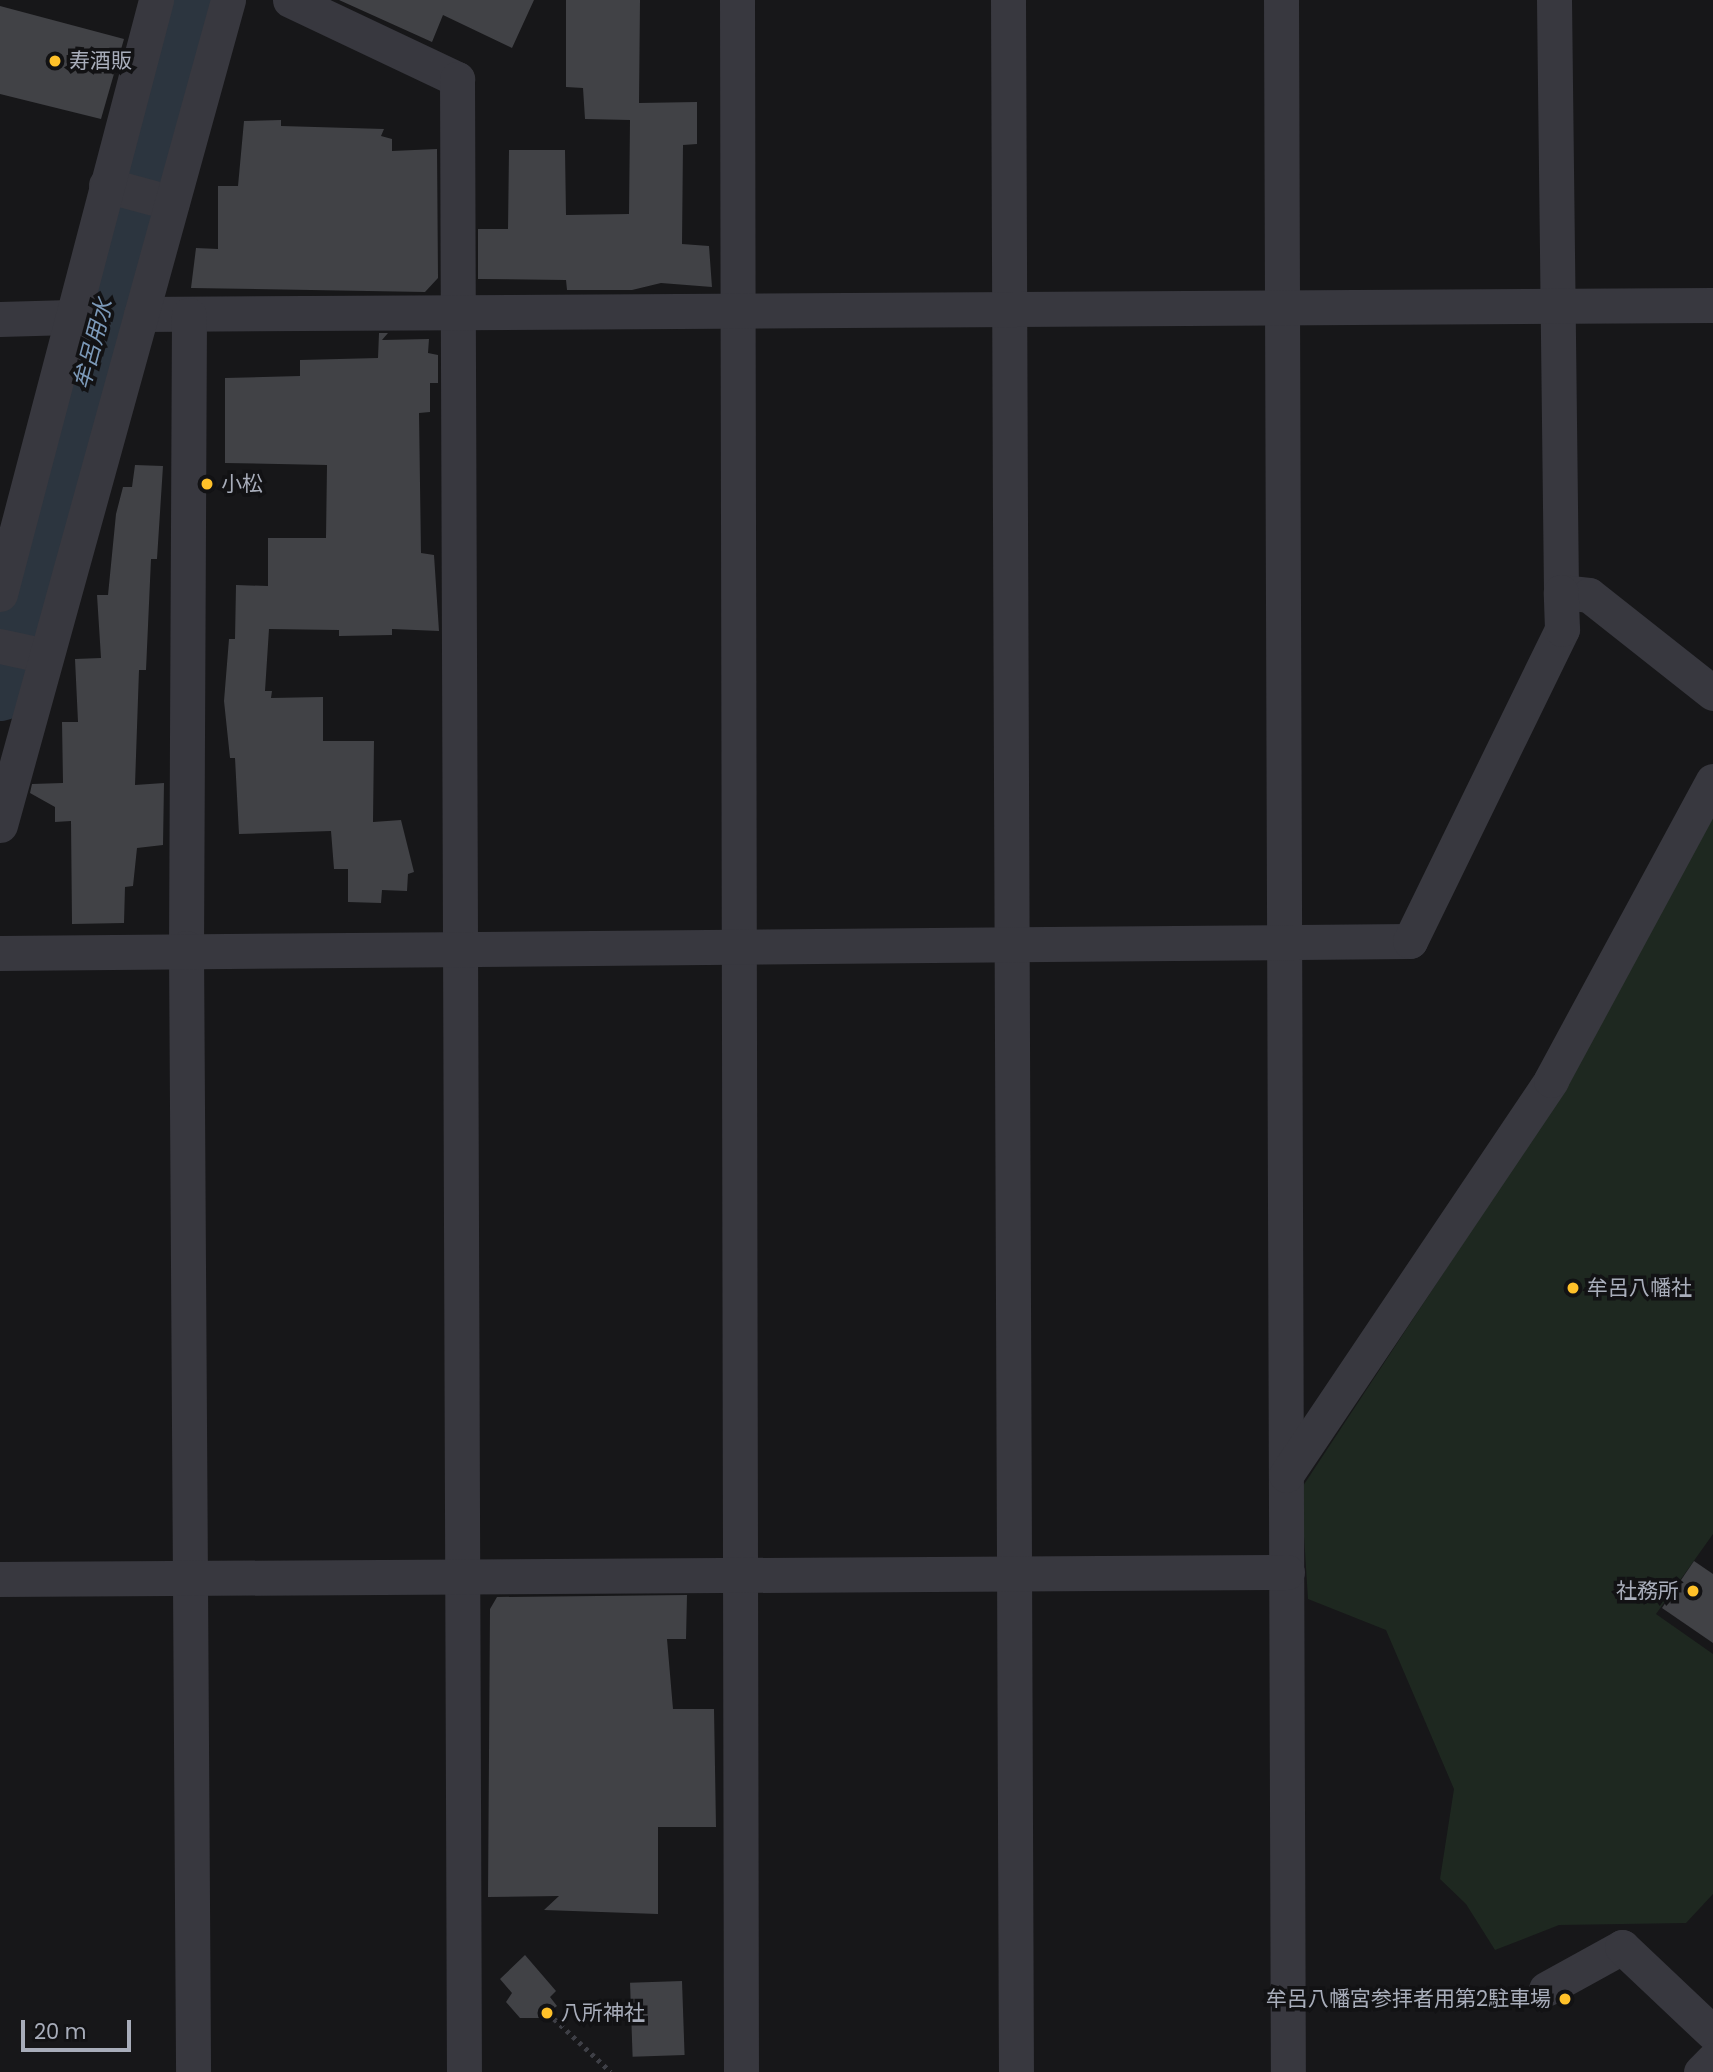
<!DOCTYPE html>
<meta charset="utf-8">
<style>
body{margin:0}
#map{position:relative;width:1713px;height:2072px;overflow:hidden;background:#171719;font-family:Poppins,"Noto Sans JP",sans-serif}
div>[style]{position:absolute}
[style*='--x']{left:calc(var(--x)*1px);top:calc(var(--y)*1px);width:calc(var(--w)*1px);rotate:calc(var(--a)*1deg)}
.green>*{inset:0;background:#1e2820}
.river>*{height:66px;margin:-33px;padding:0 33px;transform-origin:33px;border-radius:33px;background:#2c353f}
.building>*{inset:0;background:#414246;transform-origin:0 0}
.path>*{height:4.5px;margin-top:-2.25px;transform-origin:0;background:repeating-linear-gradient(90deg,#3e3f46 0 3.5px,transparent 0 8.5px)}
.minor>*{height:35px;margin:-17.5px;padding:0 17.5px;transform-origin:17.5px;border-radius:17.5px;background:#38383f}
.dots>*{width:19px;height:19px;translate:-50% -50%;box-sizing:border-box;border:4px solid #121214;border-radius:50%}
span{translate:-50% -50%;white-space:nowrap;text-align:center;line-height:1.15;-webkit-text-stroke:7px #121214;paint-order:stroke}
.poi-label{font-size:21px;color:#a8adba}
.left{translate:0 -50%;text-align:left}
.right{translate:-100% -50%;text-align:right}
.water-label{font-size:23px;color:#7c99b8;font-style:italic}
.scale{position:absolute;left:21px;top:2020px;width:110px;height:32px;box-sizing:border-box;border:4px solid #a8adba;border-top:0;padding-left:9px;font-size:21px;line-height:24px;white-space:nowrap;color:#a8adba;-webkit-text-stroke:5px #121214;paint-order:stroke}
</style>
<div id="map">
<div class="green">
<div style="clip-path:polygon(1713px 816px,1713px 1534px,1656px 1614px,1713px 1654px,1713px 1894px,1686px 1923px,1559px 1925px,1495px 1950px,1466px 1904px,1440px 1879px,1454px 1789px,1386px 1630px,1308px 1599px,1301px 1489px,1566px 1087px)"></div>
</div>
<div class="river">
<div style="--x:0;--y:688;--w:713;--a:-74.87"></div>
</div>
<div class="building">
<div style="clip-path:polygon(339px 0,534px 0,512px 48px,443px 15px,432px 42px)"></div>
<div style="clip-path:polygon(566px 0,640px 0,639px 103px,697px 102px,697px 144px,683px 145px,682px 244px,709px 246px,712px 287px,661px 283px,632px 290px,567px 290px,566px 280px,478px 279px,478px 229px,508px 229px,509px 150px,565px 150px,566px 215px,629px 214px,630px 120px,585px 119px,583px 88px,566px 87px)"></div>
<div style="clip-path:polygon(0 6px,124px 39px,101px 119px,0 94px)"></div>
<div style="clip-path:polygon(281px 120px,281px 126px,384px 129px,381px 136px,392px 139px,392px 151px,437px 149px,438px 278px,425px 292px,191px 288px,196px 248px,218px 249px,218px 186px,238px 186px,244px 121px)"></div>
<div style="clip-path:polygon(379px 333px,388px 333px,382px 340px,429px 339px,428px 353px,438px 355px,438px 383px,430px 383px,430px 412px,419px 413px,421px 553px,434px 555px,439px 631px,392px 629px,392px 635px,339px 636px,339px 630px,269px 629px,265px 691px,272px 691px,271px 698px,323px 697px,323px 741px,374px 741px,373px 822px,401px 820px,414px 872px,408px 874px,407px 891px,382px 890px,381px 903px,348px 902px,348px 869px,334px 869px,331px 831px,239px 834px,235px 758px,230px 758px,224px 701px,229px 639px,235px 639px,236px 585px,268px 586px,268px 538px,326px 538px,327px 465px,225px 463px,225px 378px,300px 376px,300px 360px,378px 358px)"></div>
<div style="clip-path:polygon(135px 465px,163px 466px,157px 559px,151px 559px,146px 670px,139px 670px,135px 785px,164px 783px,163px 845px,137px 848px,133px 886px,125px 887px,124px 923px,72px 924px,71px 821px,55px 822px,55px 807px,30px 793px,32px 784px,63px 783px,62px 722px,78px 722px,75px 659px,101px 658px,97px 595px,108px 595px,116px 514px,123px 487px,132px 487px)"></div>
<div style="clip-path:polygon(1694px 1561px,1713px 1574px,1713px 1643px,1662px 1608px)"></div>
<div style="clip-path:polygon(687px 1595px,686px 1639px,667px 1639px,673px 1709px,714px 1709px,716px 1827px,658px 1827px,658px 1914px,544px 1910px,559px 1896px,488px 1897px,490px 1609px,497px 1597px)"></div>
<div style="clip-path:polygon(525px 1955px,556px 1991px,550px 1997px,557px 2006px,541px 2018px,520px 2018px,506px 2002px,512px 1993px,500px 1979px)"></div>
<div style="left:682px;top:1981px;width:74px;height:52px;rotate:88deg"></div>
</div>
<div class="path">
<div style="--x:548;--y:2013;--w:86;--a:43.1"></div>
</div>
<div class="minor">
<div style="--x:290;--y:0;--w:185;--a:25.3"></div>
<div style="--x:457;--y:79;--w:1993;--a:89.8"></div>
<div style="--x:737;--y:0;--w:2072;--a:89.89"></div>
<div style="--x:1008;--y:0;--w:2072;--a:89.78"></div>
<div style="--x:1281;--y:0;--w:2072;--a:89.81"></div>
<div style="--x:1554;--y:0;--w:592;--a:89.32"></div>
<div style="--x:1561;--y:592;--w:28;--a:6"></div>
<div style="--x:1589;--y:595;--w:158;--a:38.3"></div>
<div style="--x:106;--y:185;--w:68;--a:15.3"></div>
<div style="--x:141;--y:314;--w:1572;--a:-0.33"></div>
<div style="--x:189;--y:315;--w:633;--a:90.27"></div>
<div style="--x:186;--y:948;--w:1124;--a:89.64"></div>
<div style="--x:0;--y:319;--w:70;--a:-1.6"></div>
<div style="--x:0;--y:594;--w:614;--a:-75.28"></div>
<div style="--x:0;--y:646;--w:47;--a:12.3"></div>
<div style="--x:0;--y:825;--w:856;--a:-74.55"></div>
<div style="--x:0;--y:953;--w:1410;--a:-0.49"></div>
<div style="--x:1410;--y:941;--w:347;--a:-64"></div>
<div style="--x:1562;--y:629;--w:37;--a:-92"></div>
<div style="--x:1286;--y:1475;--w:476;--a:-56.1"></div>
<div style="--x:1551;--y:1080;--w:340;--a:-61.6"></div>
<div style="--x:0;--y:1579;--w:1287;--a:-0.31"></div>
<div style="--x:1546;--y:1989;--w:87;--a:-28.9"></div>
<div style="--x:1622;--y:1947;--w:125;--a:43.4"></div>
<div style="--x:1701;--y:2072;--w:17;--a:-45"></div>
</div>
<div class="dots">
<div style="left:55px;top:61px;background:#ffc129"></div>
<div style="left:207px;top:484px;background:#ffc129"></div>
<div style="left:1573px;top:1288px;background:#ffc129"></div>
<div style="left:1693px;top:1591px;background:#ffc129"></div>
<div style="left:1565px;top:1999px;background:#ffc129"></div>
<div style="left:547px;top:2013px;background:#ffc129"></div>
</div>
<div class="poi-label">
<span class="left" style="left:69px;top:61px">寿酒販</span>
<span class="left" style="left:221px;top:484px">小松</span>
<span class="left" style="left:1587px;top:1288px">牟呂八幡社</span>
<span class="right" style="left:1679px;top:1591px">社務所</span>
<span class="right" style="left:1551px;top:1999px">牟呂八幡宮参拝者用第2駐車場</span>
<span class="left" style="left:561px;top:2013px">八所神社</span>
</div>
<div class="water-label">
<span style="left:93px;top:344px;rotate:-75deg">牟呂用水</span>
</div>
<div class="scale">20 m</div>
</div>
